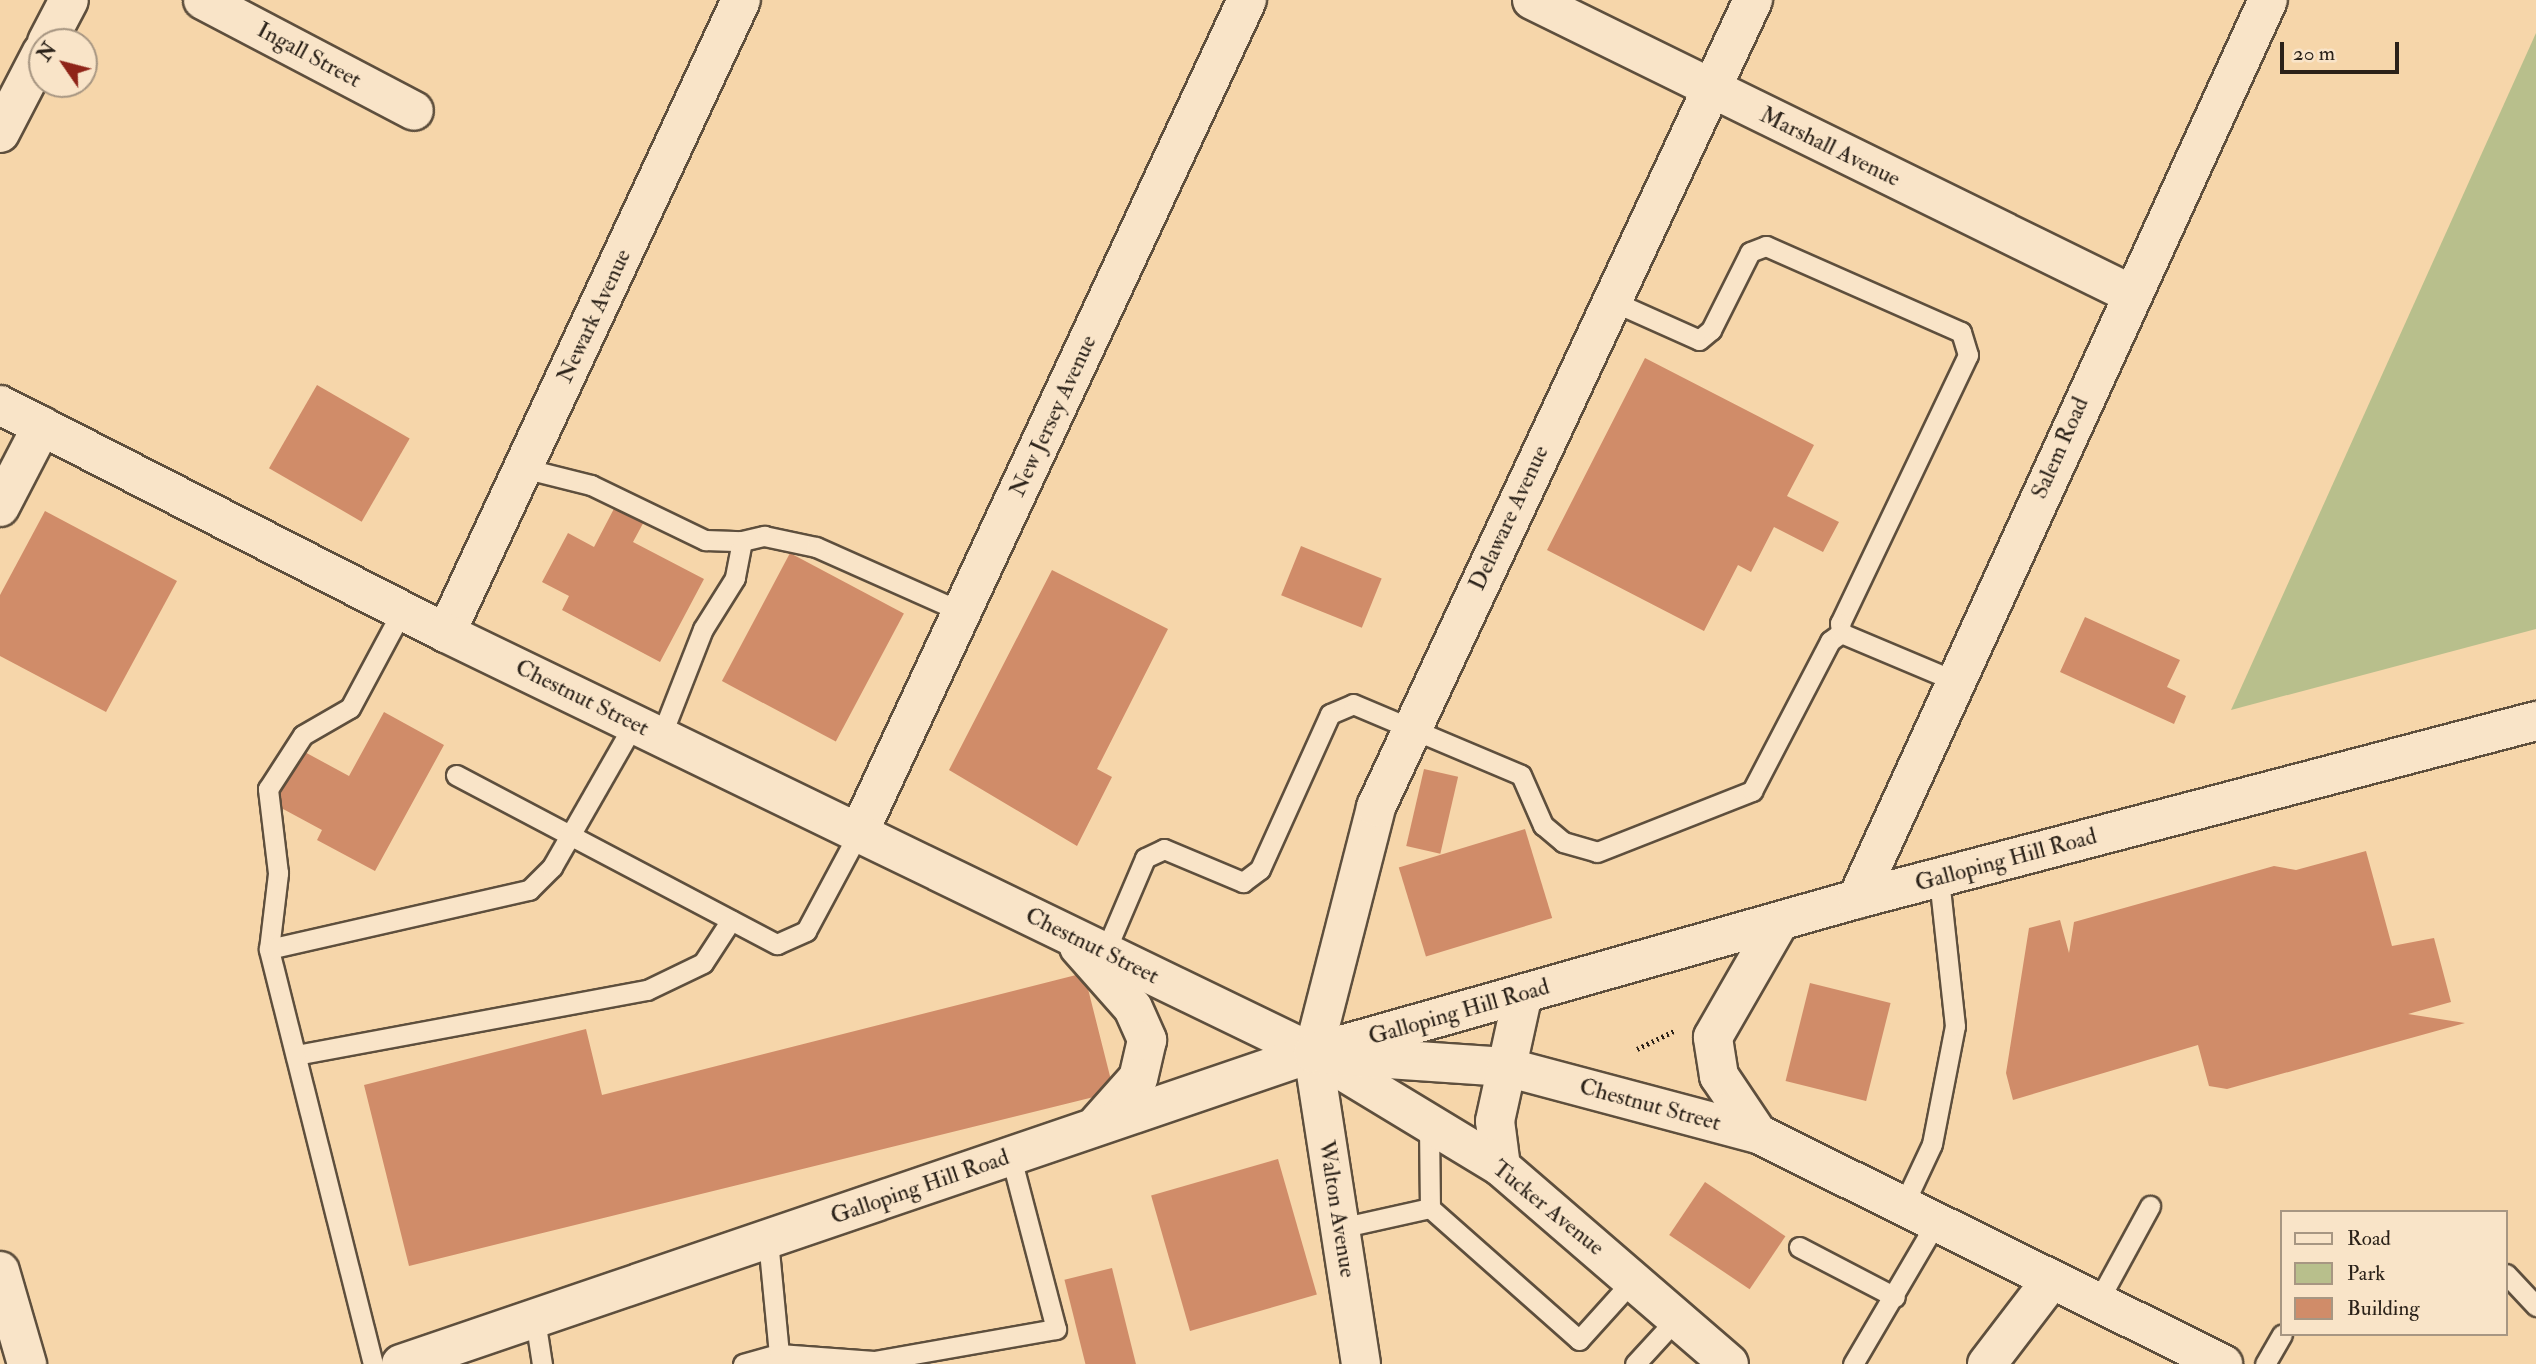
<!DOCTYPE html>
<style>
body{margin:0}
#map{position:relative;width:2536px;height:1364px;overflow:hidden;background:#f6d6aa;font-family:"IM FELL Double Pica",serif}
div>[style]{position:absolute}
[style*='--x']{left:calc(var(--x)*1px);top:calc(var(--y)*1px);width:calc(var(--w)*1px);rotate:calc(var(--a)*1deg)}
.green>*{inset:0;background:#b8bf8c}
.building>*{inset:0;background:#d08c69;transform-origin:0 0}
.path>*{height:4.5px;margin-top:-2.25px;transform-origin:0;background:repeating-linear-gradient(90deg,#2b2219 0 2px,transparent 0 5.5px)}
.roads{filter:drop-shadow(2px 0 #5e4f3d) drop-shadow(-2px 0 #5e4f3d) drop-shadow(0 2px #5e4f3d) drop-shadow(0 -2px #5e4f3d)}
.service>*{height:19px;margin:-9.5px;padding:0 9.5px;transform-origin:9.5px;border-radius:9.5px;background:#f9e4c8}
.minor>*{height:38px;margin:-19px;padding:0 19px;transform-origin:19px;border-radius:19px;background:#f9e4c8}
.tertiary>*{height:38px;margin:-19px;padding:0 19px;transform-origin:19px;border-radius:19px;background:#f9e4c8}
.secondary>*{height:38px;margin:-19px;padding:0 19px;transform-origin:19px;border-radius:19px;background:#f9e4c8}
span{translate:-50% -50%;white-space:nowrap;text-align:center;line-height:1.15;-webkit-text-stroke:5px #f9e4c8;paint-order:stroke}
.street-label{font-size:23px;color:#2b2219}
.legend{position:absolute;left:2280px;top:1210px;width:228px;height:126px;box-sizing:border-box;background:#f9e4c8;border:2px solid #a79682;margin:0;padding:9px 12px;list-style:none;font-size:21px;color:#2b2219}
.legend li{display:flex;align-items:center;gap:14px;height:35px}
.legend b{width:35px;border:2px solid #a79682}
.north{position:absolute;left:28px;top:28px;width:70px;height:70px;box-sizing:border-box;background:#f9e4c8;border:2px solid #a79682;border-radius:50%;rotate:305deg;font-size:19px;font-weight:700;line-height:28px;text-align:center;color:#2b2219}
.north::after{content:'';display:block;margin:auto;width:24px;height:32px;background:#8f2418;clip-path:polygon(50% 0,100% 100%,50% 72%,0 100%)}
.scale{position:absolute;left:2280px;top:42px;width:119px;height:32px;box-sizing:border-box;border:4px solid #2b2219;border-top:0;padding-left:9px;font-size:21px;line-height:24px;white-space:nowrap;color:#2b2219;-webkit-text-stroke:5px #f9e4c8;paint-order:stroke}
</style>
<div id="map">
<div class="green">
<div style="clip-path:polygon(2536px 33px,2536px 629px,2231px 710px)"></div>
</div>
<div class="building">
<div style="clip-path:polygon(1645px 358px,1814px 445px,1787px 496px,1839px 522px,1823px 552px,1774px 527px,1751px 572px,1738px 565px,1704px 631px,1547px 550px)"></div>
<div style="left:317px;top:385px;width:107px;height:96px;rotate:30deg"></div>
<div style="clip-path:polygon(618px 501px,647px 516px,633px 542px,704px 579px,660px 662px,562px 610px,569px 596px,542px 582px,568px 533px,594px 547px)"></div>
<div style="clip-path:polygon(45px 511px,177px 581px,106px 712px,0 656px,0 595px)"></div>
<div style="left:1301px;top:546px;width:87px;height:53px;rotate:22deg"></div>
<div style="left:790px;top:553px;width:129px;height:145px;rotate:28deg"></div>
<div style="clip-path:polygon(1052px 570px,1168px 629px,1097px 769px,1112px 777px,1077px 846px,949px 770px)"></div>
<div style="clip-path:polygon(2085px 617px,2180px 660px,2167px 687px,2186px 696px,2174px 724px,2060px 672px)"></div>
<div style="clip-path:polygon(384px 712px,444px 745px,375px 871px,317px 840px,322px 830px,272px 803px,301px 750px,349px 776px)"></div>
<div style="left:1424px;top:769px;width:35px;height:79px;rotate:13deg"></div>
<div style="left:1525px;top:829px;width:93px;height:132px;rotate:73deg"></div>
<div style="clip-path:polygon(2366px 851px,2392px 946px,2434px 938px,2451px 1002px,2408px 1014px,2465px 1023px,2227px 1089px,2209px 1086px,2198px 1045px,2013px 1100px,2006px 1073px,2029px 928px,2060px 920px,2069px 953px,2074px 922px,2274px 866px,2296px 870px)"></div>
<div style="clip-path:polygon(1084px 973px,1114px 1092px,409px 1266px,364px 1085px,586px 1029px,602px 1095px)"></div>
<div style="left:1810px;top:983px;width:83px;height:101px;rotate:14deg"></div>
<div style="left:1278px;top:1159px;width:141px;height:132px;rotate:74deg"></div>
<div style="left:1705px;top:1182px;width:97px;height:64px;rotate:34deg"></div>
<div style="left:1112px;top:1268px;width:99px;height:49px;rotate:76deg"></div>
</div>
<div class="path">
<div style="--x:1637;--y:1049;--w:41;--a:-25.9"></div>
</div>
<div class="roads">
<div class="service">
<div style="--x:1612;--y:301;--w:95;--a:24.1"></div>
<div style="--x:1699;--y:340;--w:16;--a:-40"></div>
<div style="--x:1711;--y:330;--w:87;--a:-63.4"></div>
<div style="--x:1750;--y:252;--w:17;--a:-21"></div>
<div style="--x:1766;--y:246;--w:213;--a:23.8"></div>
<div style="--x:1961;--y:332;--w:24;--a:73"></div>
<div style="--x:1968;--y:355;--w:297;--a:115.5"></div>
<div style="--x:1840;--y:623;--w:10;--a:84"></div>
<div style="--x:523;--y:468;--w:70;--a:14"></div>
<div style="--x:591;--y:485;--w:127;--a:25.8"></div>
<div style="--x:705;--y:540;--w:37;--a:2"></div>
<div style="--x:742;--y:541;--w:38;--a:101"></div>
<div style="--x:735;--y:578;--w:60;--a:122.1"></div>
<div style="--x:703;--y:629;--w:115;--a:111.4"></div>
<div style="--x:742;--y:541;--w:23;--a:-13"></div>
<div style="--x:764;--y:536;--w:53;--a:11.9"></div>
<div style="--x:816;--y:547;--w:160;--a:24"></div>
<div style="--x:456;--y:775;--w:363;--a:27.8"></div>
<div style="--x:777;--y:944;--w:32;--a:-24"></div>
<div style="--x:806;--y:931;--w:112;--a:-61.8"></div>
<div style="--x:269;--y:949;--w:77;--a:-83.2"></div>
<div style="--x:278;--y:873;--w:85;--a:-96.8"></div>
<div style="--x:268;--y:789;--w:64;--a:-57.1"></div>
<div style="--x:303;--y:735;--w:54;--a:-29.9"></div>
<div style="--x:350;--y:708;--w:110;--a:-61.8"></div>
<div style="--x:1105;--y:952;--w:102;--a:-66.9"></div>
<div style="--x:1145;--y:858;--w:21;--a:-25"></div>
<div style="--x:1164;--y:849;--w:86;--a:22.7"></div>
<div style="--x:1243;--y:882;--w:21;--a:-37"></div>
<div style="--x:1260;--y:869;--w:170;--a:-65.7"></div>
<div style="--x:1330;--y:714;--w:25;--a:-23"></div>
<div style="--x:1353;--y:704;--w:182;--a:22.9"></div>
<div style="--x:1521;--y:775;--w:55;--a:66.3"></div>
<div style="--x:1543;--y:825;--w:26;--a:40"></div>
<div style="--x:1563;--y:842;--w:35;--a:16"></div>
<div style="--x:1597;--y:852;--w:167;--a:-21.5"></div>
<div style="--x:1752;--y:791;--w:169;--a:-62.5"></div>
<div style="--x:1830;--y:641;--w:14;--a:-36"></div>
<div style="--x:1841;--y:633;--w:124;--a:22.8"></div>
<div style="--x:296;--y:1055;--w:357;--a:-10.5"></div>
<div style="--x:647;--y:990;--w:62;--a:-25.7"></div>
<div style="--x:703;--y:963;--w:51;--a:-56.9"></div>
<div style="--x:1429;--y:1127;--w:81;--a:89.3"></div>
<div style="--x:1903;--y:1206;--w:68;--a:-64.9"></div>
<div style="--x:1932;--y:1144;--w:120;--a:-79"></div>
<div style="--x:1955;--y:1026;--w:149;--a:-96.2"></div>
<div style="--x:1340;--y:1228;--w:92;--a:-12.5"></div>
<div style="--x:1430;--y:1208;--w:199;--a:41.5"></div>
<div style="--x:1579;--y:1340;--w:82;--a:-48"></div>
<div style="--x:768;--y:1240;--w:115;--a:84.5"></div>
<div style="--x:1799;--y:1247;--w:108;--a:27.5"></div>
<div style="--x:2506;--y:1274;--w:44;--a:46.8"></div>
<div style="--x:2096;--y:1305;--w:113;--a:-61.4"></div>
<div style="--x:535;--y:1319;--w:46;--a:81.2"></div>
<div style="--x:373;--y:1364;--w:428;--a:-104.1"></div>
<div style="--x:269;--y:949;--w:267;--a:-12.8"></div>
<div style="--x:529;--y:890;--w:33;--a:-45"></div>
<div style="--x:552;--y:867;--w:165;--a:-60.2"></div>
<div style="--x:743;--y:1364;--w:37;--a:-16"></div>
<div style="--x:779;--y:1354;--w:95;--a:4.2"></div>
<div style="--x:874;--y:1361;--w:185;--a:-10"></div>
<div style="--x:1056;--y:1329;--w:178;--a:-104.7"></div>
<div style="--x:1635;--y:1364;--w:64;--a:-47.5"></div>
<div style="--x:1853;--y:1364;--w:162;--a:-59.6"></div>
<div style="--x:2265;--y:1364;--w:34;--a:-60"></div>
</div>
<div class="minor">
<div style="--x:203;--y:0;--w:238;--a:27.7"></div>
<div style="--x:1532;--y:0;--w:665;--a:26.14"></div>
<div style="--x:47;--y:42;--w:47;--a:-62.4"></div>
<div style="--x:0;--y:133;--w:91;--a:-62.6"></div>
<div style="--x:0;--y:507;--w:91;--a:-62.6"></div>
<div style="--x:446;--y:633;--w:698;--a:-65.01"></div>
<div style="--x:859;--y:832;--w:918;--a:-65"></div>
<div style="--x:1313;--y:1053;--w:220;--a:31.2"></div>
<div style="--x:1501;--y:1167;--w:301;--a:40.8"></div>
<div style="--x:0;--y:1271;--w:97;--a:73.8"></div>
<div style="--x:1361;--y:1364;--w:315;--a:-98.8"></div>
<div style="--x:1313;--y:1053;--w:254;--a:-75.6"></div>
<div style="--x:1376;--y:807;--w:891;--a:-64.96"></div>
<div style="--x:1987;--y:1364;--w:102;--a:-52.6"></div>
</div>
<div class="tertiary">
<div style="--x:1857;--y:899;--w:988;--a:-65.43"></div>
<div style="--x:1315;--y:1054;--w:191;--a:3.9"></div>
<div style="--x:1506;--y:1067;--w:261;--a:14.9"></div>
<div style="--x:1758;--y:1134;--w:519;--a:26.32"></div>
</div>
<div class="secondary">
<div style="--x:0;--y:405;--w:501;--a:27.08"></div>
<div style="--x:446;--y:633;--w:963;--a:25.85"></div>
<div style="--x:1079;--y:947;--w:81;--a:48.5"></div>
<div style="--x:1133;--y:1008;--w:35;--a:66"></div>
<div style="--x:1147;--y:1040;--w:39;--a:103"></div>
<div style="--x:1138;--y:1078;--w:60;--a:131.6"></div>
<div style="--x:1758;--y:1134;--w:70;--a:-123.9"></div>
<div style="--x:1719;--y:1076;--w:39;--a:-99"></div>
<div style="--x:1713;--y:1037;--w:133;--a:-60.1"></div>
<div style="--x:1501;--y:1167;--w:46;--a:-97.4"></div>
<div style="--x:1495;--y:1121;--w:130;--a:-77.6"></div>
<div style="--x:401;--y:1364;--w:964;--a:-18.83"></div>
<div style="--x:1313;--y:1053;--w:565;--a:-15.81"></div>
<div style="--x:1857;--y:899;--w:702;--a:-14.69"></div>
</div>
</div>
<div class="street-label">
<span style="left:309px;top:55px;rotate:28deg">Ingall Street</span>
<span style="left:1830px;top:147px;rotate:26deg">Marshall Avenue</span>
<span style="left:594px;top:316px;rotate:-65deg">Newark Avenue</span>
<span style="left:1053px;top:416px;rotate:-65deg">New Jersey Avenue</span>
<span style="left:2060px;top:448px;rotate:-66deg">Salem Road</span>
<span style="left:1509px;top:518px;rotate:-65deg">Delaware Avenue</span>
<span style="left:582px;top:698px;rotate:26deg">Chestnut Street</span>
<span style="left:2006px;top:860px;rotate:-15deg">Galloping Hill Road</span>
<span style="left:1092px;top:946px;rotate:26deg">Chestnut Street</span>
<span style="left:1459px;top:1012px;rotate:-16deg">Galloping Hill Road</span>
<span style="left:1650px;top:1105px;rotate:15deg">Chestnut Street</span>
<span style="left:920px;top:1187px;rotate:-19deg">Galloping Hill Road</span>
<span style="left:1548px;top:1208px;rotate:39deg">Tucker Avenue</span>
<span style="left:1337px;top:1209px;rotate:81deg">Walton Avenue</span>
</div>
<ul class="legend">
<li><b style="height:9px;background:#f9e4c8"></b>Road</li>
<li><b style="height:19px;background:#b8bf8c"></b>Park</li>
<li><b style="height:19px;background:#d08c69"></b>Building</li>
</ul>
<div class="north">N</div>
<div class="scale">20 m</div>
</div>
